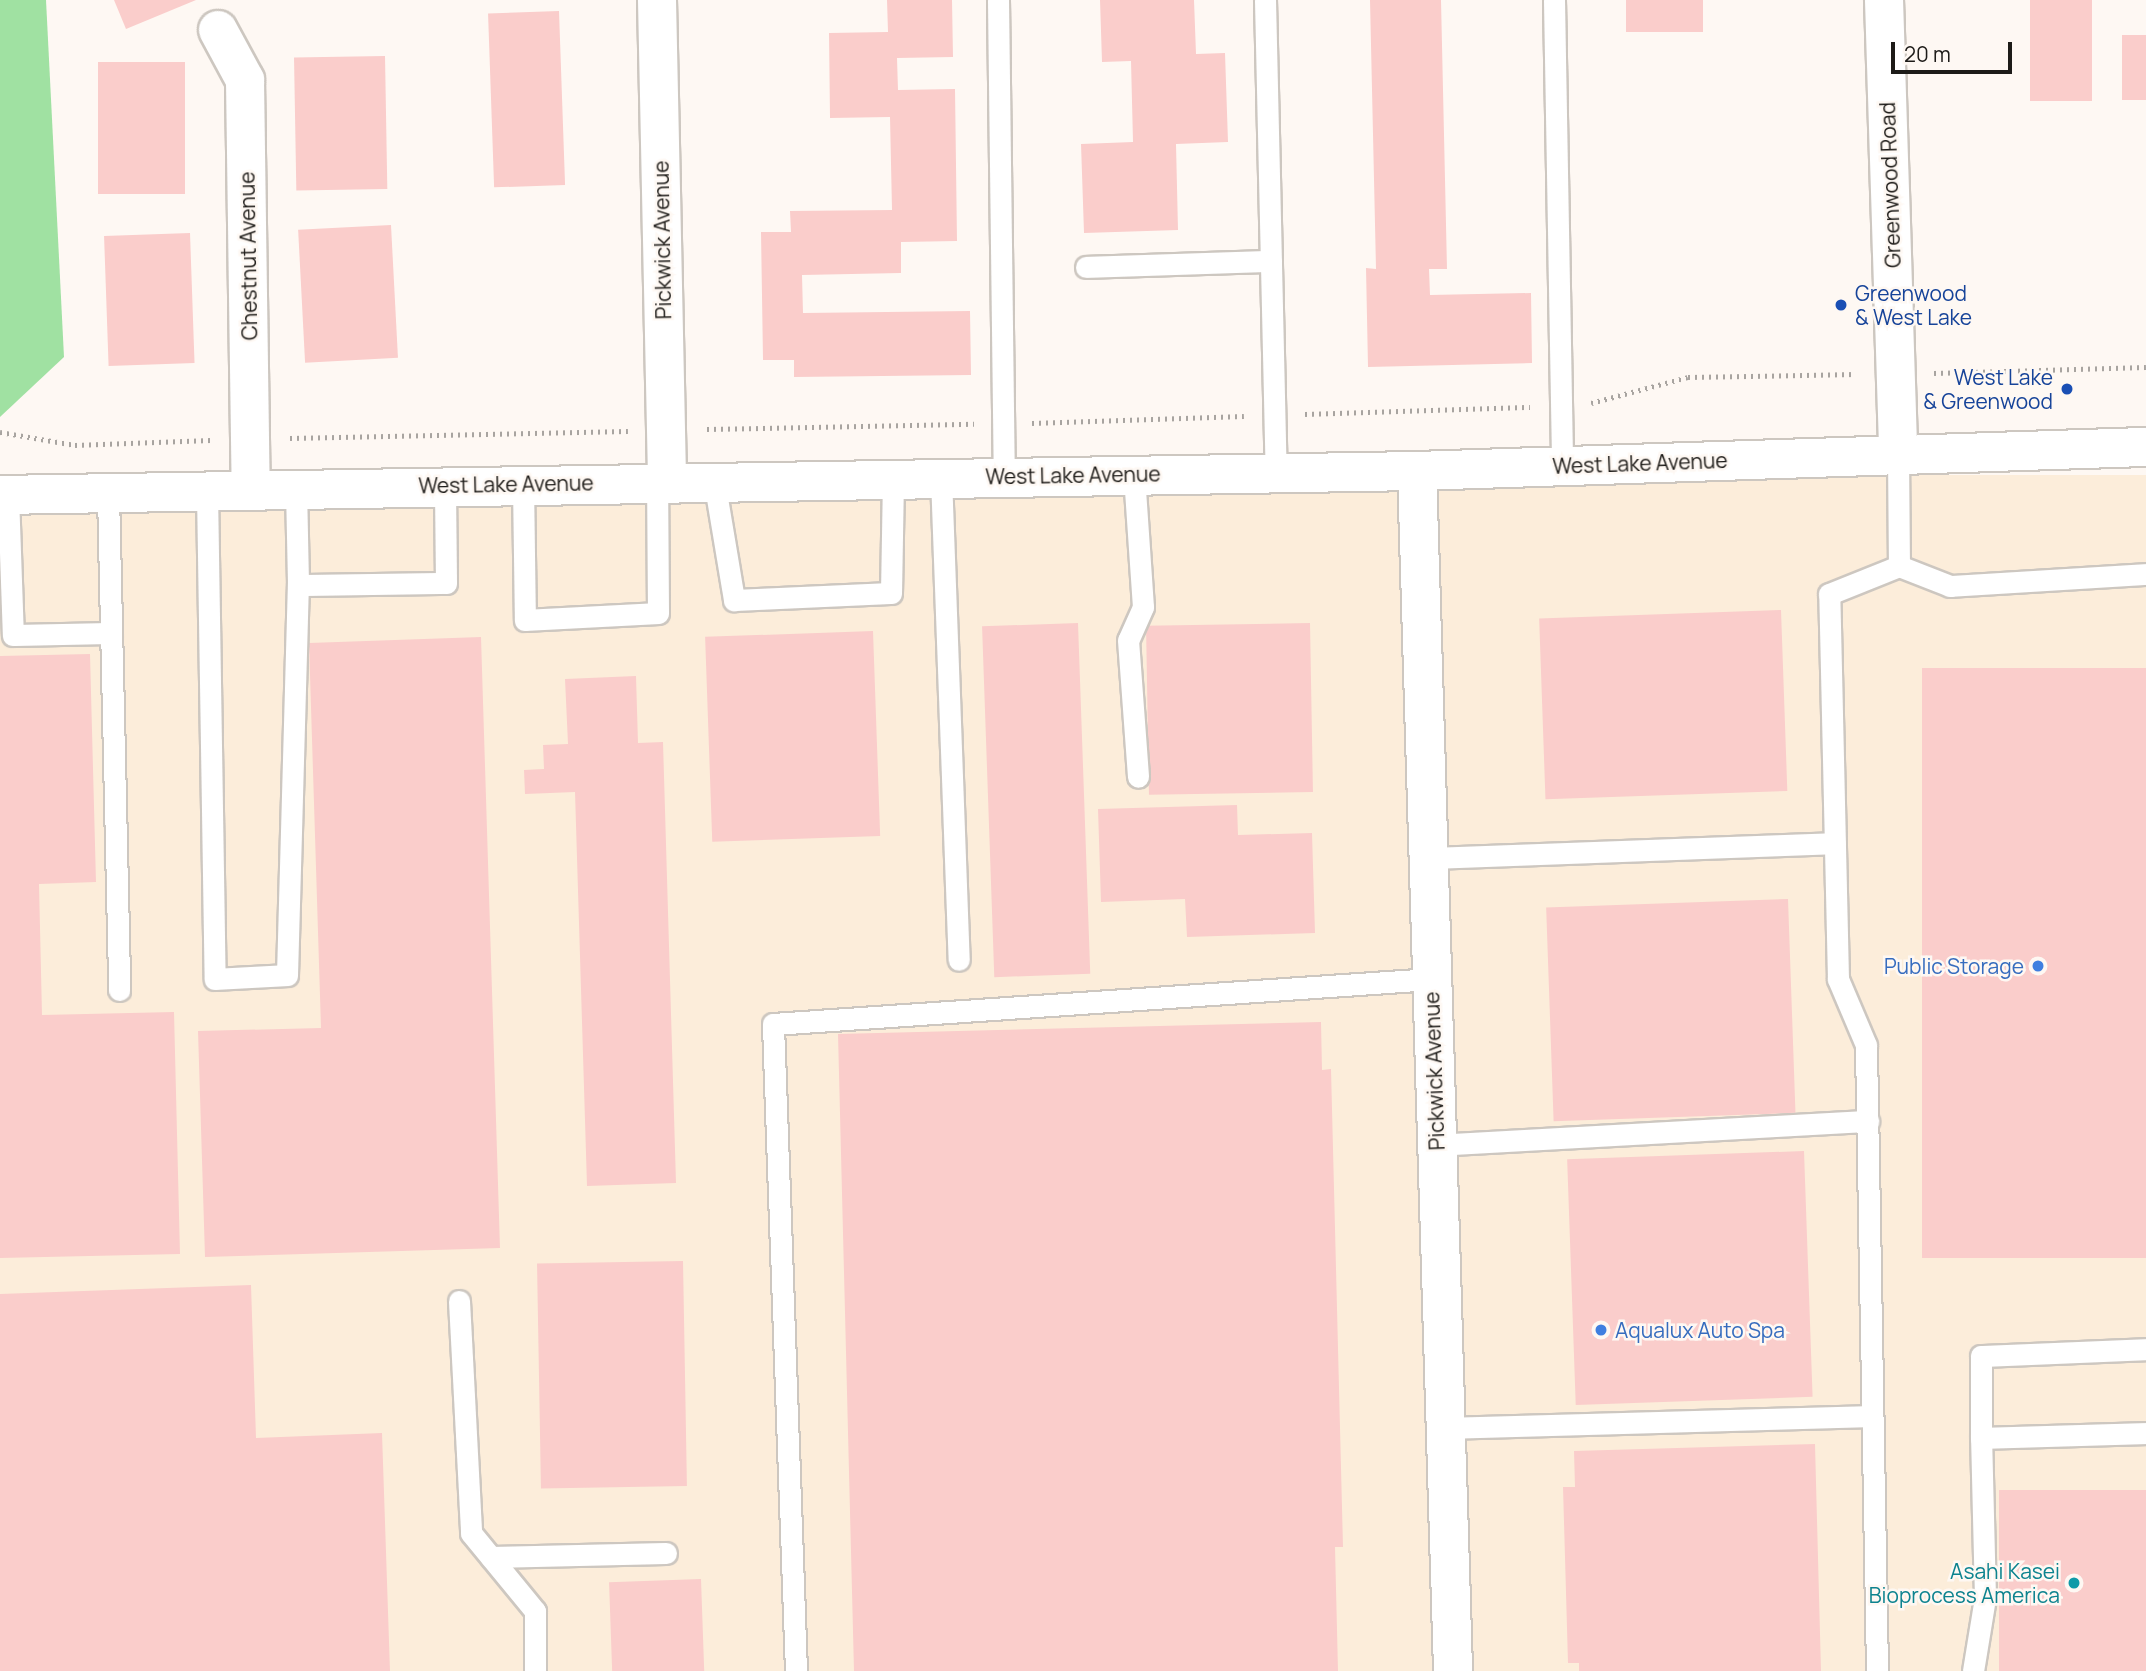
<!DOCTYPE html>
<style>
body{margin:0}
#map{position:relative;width:2146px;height:1671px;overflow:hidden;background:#fef8f3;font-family:Manrope,sans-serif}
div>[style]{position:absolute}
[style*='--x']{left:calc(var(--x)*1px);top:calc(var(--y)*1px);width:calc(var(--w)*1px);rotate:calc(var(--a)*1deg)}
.industrial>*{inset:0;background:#fcedda;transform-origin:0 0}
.green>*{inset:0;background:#a0e1a2}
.building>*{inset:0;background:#facdcb;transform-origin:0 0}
.path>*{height:4.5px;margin-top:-2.25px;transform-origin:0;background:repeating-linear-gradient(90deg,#a8a4a0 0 2px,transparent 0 7px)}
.roads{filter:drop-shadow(2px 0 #cdc7c0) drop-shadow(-2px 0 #cdc7c0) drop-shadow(0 2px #cdc7c0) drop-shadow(0 -2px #cdc7c0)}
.lane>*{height:21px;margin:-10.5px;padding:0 10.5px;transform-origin:10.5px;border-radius:10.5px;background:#fff}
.street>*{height:38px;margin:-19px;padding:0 19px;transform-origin:19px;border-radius:19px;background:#fff}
.secondary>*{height:38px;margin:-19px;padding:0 19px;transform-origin:19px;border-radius:19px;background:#fff}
.dots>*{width:19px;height:19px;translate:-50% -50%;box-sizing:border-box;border:4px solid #fef8f3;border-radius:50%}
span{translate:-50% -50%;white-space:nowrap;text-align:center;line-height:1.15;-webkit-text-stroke:5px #fef8f3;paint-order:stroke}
.street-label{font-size:21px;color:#1d1b18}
.transit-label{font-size:21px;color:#164399}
.left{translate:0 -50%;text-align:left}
.right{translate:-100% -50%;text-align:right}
.shop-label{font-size:21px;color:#366cbe}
.culture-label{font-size:21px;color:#0d838f}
.scale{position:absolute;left:1891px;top:42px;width:121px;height:32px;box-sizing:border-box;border:4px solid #1d1b18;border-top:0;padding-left:9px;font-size:21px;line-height:24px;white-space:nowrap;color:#1d1b18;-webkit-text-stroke:5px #fef8f3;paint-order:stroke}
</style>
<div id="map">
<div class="industrial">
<div style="left:2146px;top:475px;width:1196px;height:2147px;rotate:90deg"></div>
</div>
<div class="green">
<div style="clip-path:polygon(0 0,46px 0,64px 357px,0 417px)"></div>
</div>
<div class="building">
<div style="clip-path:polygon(114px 0,196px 0,126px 29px)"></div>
<div style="clip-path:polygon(887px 0,952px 0,953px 57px,897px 58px,898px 90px,955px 89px,957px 241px,901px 242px,901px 273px,802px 275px,803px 313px,970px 311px,971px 375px,794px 377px,794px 360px,763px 360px,761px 232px,791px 232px,790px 211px,892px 210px,890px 117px,830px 118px,829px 33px,888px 32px)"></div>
<div style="clip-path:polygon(1100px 0,1194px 0,1196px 54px,1225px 53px,1228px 142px,1176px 144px,1178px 230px,1084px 233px,1081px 144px,1133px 142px,1131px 61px,1102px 62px)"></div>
<div style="clip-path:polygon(1370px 0,1441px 0,1447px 269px,1429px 269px,1430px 295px,1531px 293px,1532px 363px,1368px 367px,1366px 268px,1376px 269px)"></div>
<div style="left:1626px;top:0;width:77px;height:32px"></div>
<div style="left:2030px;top:0;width:62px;height:101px"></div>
<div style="left:559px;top:11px;width:174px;height:71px;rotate:88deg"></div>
<div style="left:2146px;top:35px;width:65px;height:24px;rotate:90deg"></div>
<div style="left:385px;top:56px;width:133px;height:91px;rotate:89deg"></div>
<div style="left:98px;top:62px;width:87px;height:132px"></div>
<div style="left:391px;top:225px;width:133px;height:93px;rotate:87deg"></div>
<div style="left:190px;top:233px;width:130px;height:86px;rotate:88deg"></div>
<div style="left:1781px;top:610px;width:181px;height:242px;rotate:88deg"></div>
<div style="left:1078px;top:623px;width:351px;height:96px;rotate:88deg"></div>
<div style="left:1310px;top:623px;width:169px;height:164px;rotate:89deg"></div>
<div style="left:873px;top:631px;width:205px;height:168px;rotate:88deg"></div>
<div style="clip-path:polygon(481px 637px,500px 1248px,205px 1257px,198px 1031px,321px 1028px,309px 643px)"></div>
<div style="clip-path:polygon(90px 654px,96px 882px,39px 884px,42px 1015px,174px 1012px,180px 1254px,0 1258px,0 656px)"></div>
<div style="left:2146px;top:668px;width:590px;height:224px;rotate:90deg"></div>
<div style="clip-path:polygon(636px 676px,638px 743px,663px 742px,676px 1183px,587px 1186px,575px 792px,525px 794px,524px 770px,544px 769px,543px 745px,568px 744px,565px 679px)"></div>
<div style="clip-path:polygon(1237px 805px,1238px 835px,1312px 833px,1315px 933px,1187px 937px,1185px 899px,1101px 902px,1098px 809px)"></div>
<div style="left:1788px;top:899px;width:214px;height:242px;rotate:88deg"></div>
<div style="clip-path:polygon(1321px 1022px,1322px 1070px,1331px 1069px,1343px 1547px,1335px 1547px,1338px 1671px,854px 1671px,838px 1034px)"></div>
<div style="left:1804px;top:1151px;width:246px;height:237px;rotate:88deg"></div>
<div style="left:683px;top:1261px;width:225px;height:146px;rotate:89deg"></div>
<div style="clip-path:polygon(251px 1285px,256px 1438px,382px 1433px,390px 1671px,0 1671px,0 1294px)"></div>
<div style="clip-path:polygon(1815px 1444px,1821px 1671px,1579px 1671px,1579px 1663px,1568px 1663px,1563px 1487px,1575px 1487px,1574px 1451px)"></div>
<div style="left:2146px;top:1490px;width:181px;height:147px;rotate:90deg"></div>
<div style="left:701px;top:1579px;width:92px;height:92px;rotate:88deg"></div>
</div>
<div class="path">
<div style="--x:1934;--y:373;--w:212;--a:-1.6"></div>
<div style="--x:1591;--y:403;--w:100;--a:-15"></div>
<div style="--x:1688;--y:377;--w:168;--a:-1"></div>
<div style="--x:1305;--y:414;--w:225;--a:-1.8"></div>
<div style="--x:1032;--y:423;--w:212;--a:-1.9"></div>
<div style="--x:707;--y:429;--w:267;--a:-1.1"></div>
<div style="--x:0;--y:432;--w:76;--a:9.8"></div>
<div style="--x:75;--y:445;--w:136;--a:-2.1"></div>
<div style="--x:290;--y:438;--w:338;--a:-1.2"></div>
</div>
<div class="roads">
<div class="lane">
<div style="--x:998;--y:0;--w:476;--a:89.3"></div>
<div style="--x:1265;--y:0;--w:473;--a:88.7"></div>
<div style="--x:1554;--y:0;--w:466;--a:89"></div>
<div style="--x:1086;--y:267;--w:185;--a:-1.9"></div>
<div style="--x:1898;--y:454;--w:112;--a:89.5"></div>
<div style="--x:1899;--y:566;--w:55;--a:21.4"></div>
<div style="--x:1950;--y:586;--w:196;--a:-3.5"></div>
<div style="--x:1134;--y:475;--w:132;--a:86.1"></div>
<div style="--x:1143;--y:607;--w:36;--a:114"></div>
<div style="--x:1128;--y:640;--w:137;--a:85.8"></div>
<div style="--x:941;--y:477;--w:483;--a:87.9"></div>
<div style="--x:714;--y:480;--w:122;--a:80.5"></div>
<div style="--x:734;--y:600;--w:157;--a:-2.6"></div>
<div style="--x:891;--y:593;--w:115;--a:-89"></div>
<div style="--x:523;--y:483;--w:137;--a:89.2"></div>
<div style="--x:525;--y:620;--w:133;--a:-3"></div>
<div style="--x:658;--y:613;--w:132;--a:-90.4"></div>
<div style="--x:296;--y:488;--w:97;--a:88.8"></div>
<div style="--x:298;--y:585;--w:148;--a:-0.8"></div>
<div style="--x:446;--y:583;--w:98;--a:-90.6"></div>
<div style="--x:207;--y:491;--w:488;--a:89.1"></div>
<div style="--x:215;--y:979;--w:72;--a:-3.2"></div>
<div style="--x:287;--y:975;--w:390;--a:-88.4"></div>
<div style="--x:108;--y:493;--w:497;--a:88.7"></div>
<div style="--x:8;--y:495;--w:140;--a:88"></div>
<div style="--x:13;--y:635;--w:98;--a:-1.2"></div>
<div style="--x:1428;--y:858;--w:407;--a:-2.1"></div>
<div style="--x:1436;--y:1145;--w:433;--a:-3.2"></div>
<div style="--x:459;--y:1301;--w:232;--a:87"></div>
<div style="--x:471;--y:1533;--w:101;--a:50.6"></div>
<div style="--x:535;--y:1611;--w:60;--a:90"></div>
<div style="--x:1445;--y:1428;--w:427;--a:-1.6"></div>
<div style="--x:1981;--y:1438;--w:82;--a:-90"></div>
<div style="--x:1981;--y:1356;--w:165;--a:-2.4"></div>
<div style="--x:491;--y:1557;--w:175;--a:-1.3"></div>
<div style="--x:796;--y:1671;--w:647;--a:-92.04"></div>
<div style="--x:773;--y:1024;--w:661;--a:-3.91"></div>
<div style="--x:1877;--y:1671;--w:626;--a:-91.01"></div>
<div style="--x:1866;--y:1045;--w:72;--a:-113"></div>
<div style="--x:1838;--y:979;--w:385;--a:-91.3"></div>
<div style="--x:1829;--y:594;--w:75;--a:-21.8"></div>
<div style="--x:1973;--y:1671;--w:74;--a:-80.7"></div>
<div style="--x:1985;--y:1598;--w:160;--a:-91.4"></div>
<div style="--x:1981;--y:1438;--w:165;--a:-1.7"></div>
</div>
<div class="street">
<div style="--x:657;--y:0;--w:480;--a:88.8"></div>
<div style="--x:218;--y:30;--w:57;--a:61.6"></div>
<div style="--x:245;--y:80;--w:409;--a:89.2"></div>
<div style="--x:1417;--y:471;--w:1201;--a:88.28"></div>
</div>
<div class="secondary">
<div style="--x:1884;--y:0;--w:454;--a:88.2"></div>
<div style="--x:0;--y:495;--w:1417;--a:-0.97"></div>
<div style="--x:1417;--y:471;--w:729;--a:-1.89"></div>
</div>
</div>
<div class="dots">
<div style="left:1841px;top:305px;background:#1a4fb4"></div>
<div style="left:2067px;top:389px;background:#1a4fb4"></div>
<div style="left:2038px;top:966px;background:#3f7fe0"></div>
<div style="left:1601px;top:1330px;background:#3f7fe0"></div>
<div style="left:2074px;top:1583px;background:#0f9aa8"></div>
</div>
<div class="street-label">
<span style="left:1890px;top:185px;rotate:-92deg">Greenwood Road</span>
<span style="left:662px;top:240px;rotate:-91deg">Pickwick Avenue</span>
<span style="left:248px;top:256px;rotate:-91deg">Chestnut Avenue</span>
<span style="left:1640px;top:463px;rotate:-2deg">West Lake Avenue</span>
<span style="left:1073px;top:475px;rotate:-1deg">West Lake Avenue</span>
<span style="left:506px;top:484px;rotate:-1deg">West Lake Avenue</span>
<span style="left:1434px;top:1071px;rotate:-92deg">Pickwick Avenue</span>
</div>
<div class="transit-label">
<span class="left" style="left:1855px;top:305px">Greenwood<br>&amp; West Lake</span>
<span class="right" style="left:2053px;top:389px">West Lake<br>&amp; Greenwood</span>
</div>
<div class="shop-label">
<span class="right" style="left:2024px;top:966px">Public Storage</span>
<span class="left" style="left:1615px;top:1330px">Aqualux Auto Spa</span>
</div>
<div class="culture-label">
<span class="right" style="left:2060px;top:1583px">Asahi Kasei<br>Bioprocess America</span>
</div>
<div class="scale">20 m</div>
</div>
